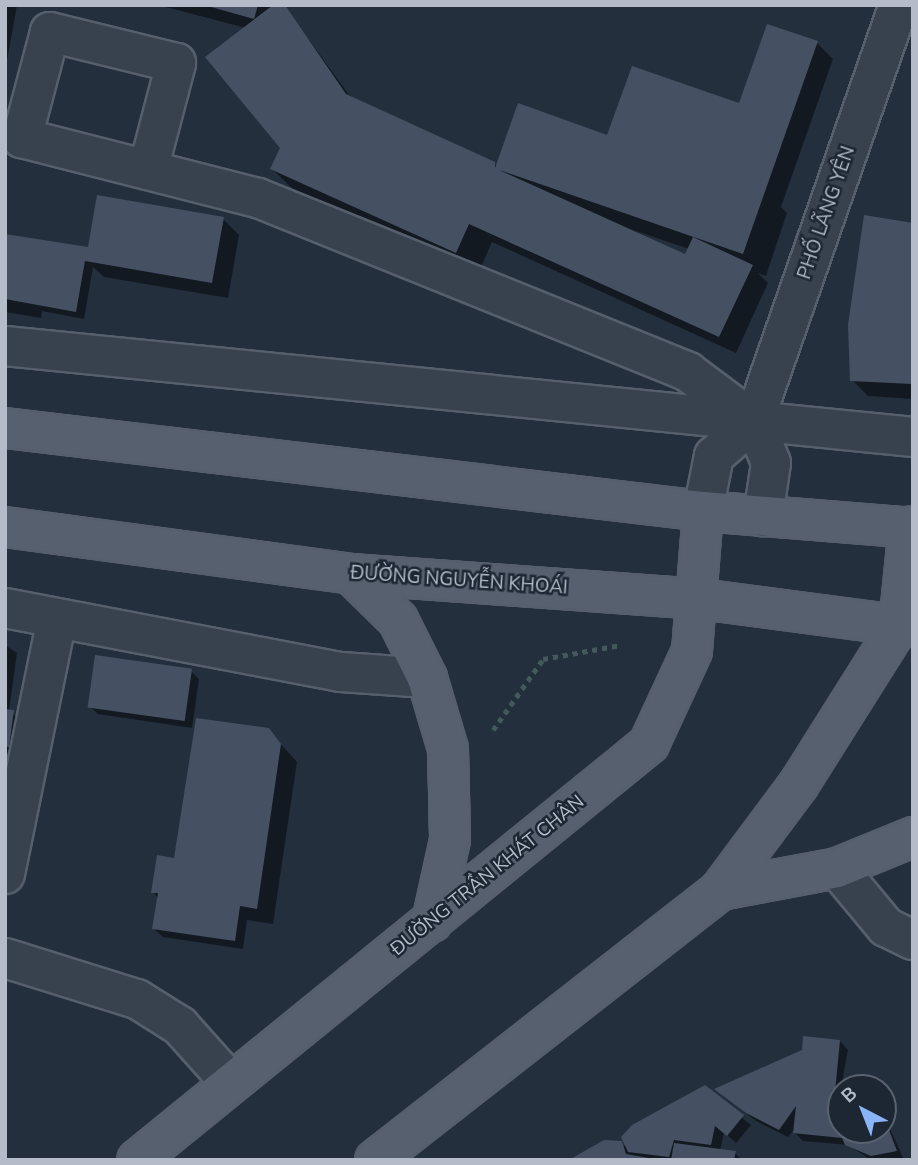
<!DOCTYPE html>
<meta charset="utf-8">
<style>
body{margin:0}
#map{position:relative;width:918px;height:1165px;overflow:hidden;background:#242f3e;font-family:"Nunito Sans",sans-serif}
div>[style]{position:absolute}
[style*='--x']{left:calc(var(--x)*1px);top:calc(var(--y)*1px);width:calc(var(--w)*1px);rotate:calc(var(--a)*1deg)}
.shadow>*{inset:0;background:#0007}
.building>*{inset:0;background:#455162;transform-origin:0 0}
.path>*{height:4.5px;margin-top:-2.25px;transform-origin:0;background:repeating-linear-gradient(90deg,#44595c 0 5px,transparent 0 10px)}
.roads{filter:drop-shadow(2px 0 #565f6c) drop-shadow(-2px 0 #565f6c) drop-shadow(0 2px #565f6c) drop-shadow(0 -2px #565f6c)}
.minor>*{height:38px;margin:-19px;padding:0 19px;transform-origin:19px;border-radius:19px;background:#38414e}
.major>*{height:38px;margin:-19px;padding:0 19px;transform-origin:19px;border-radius:19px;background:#56606e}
span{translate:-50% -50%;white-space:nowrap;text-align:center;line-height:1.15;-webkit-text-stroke:5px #1d2633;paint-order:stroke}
.street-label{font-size:19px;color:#b4bcc9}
.frame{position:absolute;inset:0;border:7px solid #b4bcc9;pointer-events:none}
.north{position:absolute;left:827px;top:1074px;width:70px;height:70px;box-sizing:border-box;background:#1d2633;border:2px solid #59626f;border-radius:50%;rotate:318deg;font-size:19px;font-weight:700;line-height:28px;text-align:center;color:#b4bcc9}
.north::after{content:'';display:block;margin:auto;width:24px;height:32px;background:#8ab4f8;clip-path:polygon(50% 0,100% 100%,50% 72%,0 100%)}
</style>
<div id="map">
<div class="shadow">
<div style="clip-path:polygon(5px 5px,17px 5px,5px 72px)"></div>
<div style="clip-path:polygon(evenodd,158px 5px,284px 5px,352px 99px,497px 166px,740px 106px,817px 43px,833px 59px,781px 207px,787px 213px,766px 276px,758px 273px,768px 283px,736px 353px,492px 242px,478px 274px,295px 191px,272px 169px,282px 148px,246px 28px,158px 5px,633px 230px,689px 249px,686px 256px,633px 230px)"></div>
<div style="clip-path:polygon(865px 217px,913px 224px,913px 399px,868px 396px,852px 380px,850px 325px)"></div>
<div style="clip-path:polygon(223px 219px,239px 235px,228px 298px,104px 277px,93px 267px,84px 319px,42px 311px,41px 318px,5px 312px,5px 236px,87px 249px)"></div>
<div style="clip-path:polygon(5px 645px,17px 653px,9px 711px,21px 720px,17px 754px,5px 752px)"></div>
<div style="clip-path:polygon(191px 671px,199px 679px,192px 728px,98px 714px,89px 706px)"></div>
<div style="clip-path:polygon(268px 730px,297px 762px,273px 924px,247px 920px,243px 949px,163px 937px,154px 929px,159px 899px,153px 892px)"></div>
<div style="clip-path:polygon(840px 1041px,848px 1050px,841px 1088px,841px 1130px,883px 1130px,883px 1113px,904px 1160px,871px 1160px,848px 1145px,803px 1141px,793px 1131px,788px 1137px,756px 1121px,717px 1090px)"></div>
<div style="clip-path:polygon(705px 1087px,751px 1125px,736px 1143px,724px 1132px,720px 1151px,735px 1153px,742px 1160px,573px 1160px,621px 1143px,628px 1149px)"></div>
</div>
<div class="building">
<div style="clip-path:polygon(204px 5px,258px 5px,254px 19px)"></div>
<div style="clip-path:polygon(273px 5px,285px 5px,346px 94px,495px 162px,495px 168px,518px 103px,607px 135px,632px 66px,739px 103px,767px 24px,818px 41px,743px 254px,499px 170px,685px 254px,693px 237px,753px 265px,719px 337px,469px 224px,456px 253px,270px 169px,280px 148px,205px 57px)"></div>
<div style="clip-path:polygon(97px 195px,224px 217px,212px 283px,85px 261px,76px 312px,5px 299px,5px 234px,88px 247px)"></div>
<div style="clip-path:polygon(864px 215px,913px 223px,913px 384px,850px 381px,848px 325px)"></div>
<div style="left:95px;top:655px;width:98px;height:53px;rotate:8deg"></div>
<div style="clip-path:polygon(5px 709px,14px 710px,9px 747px,5px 746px)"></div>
<div style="clip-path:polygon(196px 718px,269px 728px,281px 744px,257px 909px,240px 906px,235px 941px,152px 929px,158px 893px,151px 893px,157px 855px,174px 858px)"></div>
<div style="clip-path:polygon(803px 1036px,840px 1040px,834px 1103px,841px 1104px,841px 1130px,883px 1130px,883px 1114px,897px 1151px,871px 1156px,845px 1145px,842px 1138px,793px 1133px,796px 1106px,779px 1130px,746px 1113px,714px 1089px,802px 1050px)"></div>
<div style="clip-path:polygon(705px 1085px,744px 1115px,727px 1136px,715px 1126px,711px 1145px,674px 1140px,669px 1157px,628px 1152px,621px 1137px,632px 1125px)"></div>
<div style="clip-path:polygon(604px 1140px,622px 1141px,626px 1154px,660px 1160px,569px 1160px)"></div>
<div style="clip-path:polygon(674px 1143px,736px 1151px,734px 1160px,671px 1160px)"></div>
</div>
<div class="path">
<div style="--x:493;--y:730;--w:87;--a:-54.8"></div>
<div style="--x:543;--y:659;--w:79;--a:-10.2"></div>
</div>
<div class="roads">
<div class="minor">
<div style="--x:148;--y:170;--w:111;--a:-75.3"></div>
<div style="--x:176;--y:63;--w:130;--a:-166.2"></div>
<div style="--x:50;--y:32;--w:110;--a:104.8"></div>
<div style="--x:22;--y:138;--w:244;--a:14.3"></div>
<div style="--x:258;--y:198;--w:464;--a:22"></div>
<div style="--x:688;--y:372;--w:82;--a:36.6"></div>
<div style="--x:5;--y:346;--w:913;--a:5.72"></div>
<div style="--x:754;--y:421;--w:45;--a:68"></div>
<div style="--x:771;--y:463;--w:54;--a:98.6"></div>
<div style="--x:703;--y:511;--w:56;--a:-78.7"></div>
<div style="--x:714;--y:456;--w:53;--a:-41.2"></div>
<div style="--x:754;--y:421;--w:441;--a:-70.8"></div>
<div style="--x:5;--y:608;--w:342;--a:10.8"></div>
<div style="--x:341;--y:672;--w:86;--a:4"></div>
<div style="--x:837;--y:868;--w:77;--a:50.3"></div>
<div style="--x:886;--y:927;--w:30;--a:26"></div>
<div style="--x:5;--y:874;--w:261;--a:-78.5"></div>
<div style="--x:5;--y:958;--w:138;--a:17.3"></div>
<div style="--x:137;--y:999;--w:51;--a:32.1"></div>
<div style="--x:180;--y:1026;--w:76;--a:48.2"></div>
</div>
<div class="major">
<div style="--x:5;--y:428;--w:703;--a:6.78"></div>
<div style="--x:703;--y:511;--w:211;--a:4.6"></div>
<div style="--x:5;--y:527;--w:349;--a:7.7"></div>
<div style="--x:351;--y:574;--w:350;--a:4.1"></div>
<div style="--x:700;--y:599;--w:215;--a:7.5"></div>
<div style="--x:351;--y:574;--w:66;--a:44.4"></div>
<div style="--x:398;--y:620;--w:65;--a:63.4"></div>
<div style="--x:427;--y:678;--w:74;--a:73.5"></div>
<div style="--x:448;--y:749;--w:91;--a:88.7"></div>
<div style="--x:450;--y:840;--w:84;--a:102.4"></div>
<div style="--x:720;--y:890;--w:119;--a:-10.6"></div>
<div style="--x:837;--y:868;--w:82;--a:-22.2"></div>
<div style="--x:137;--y:1160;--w:660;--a:-39.09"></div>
<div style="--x:649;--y:744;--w:102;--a:-65.2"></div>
<div style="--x:692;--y:651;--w:140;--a:-85.5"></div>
<div style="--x:375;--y:1160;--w:438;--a:-38"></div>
<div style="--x:720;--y:890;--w:132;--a:-53.3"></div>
<div style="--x:799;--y:784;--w:188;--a:-57.8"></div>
<div style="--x:899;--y:625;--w:99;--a:-84.2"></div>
</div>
</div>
<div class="street-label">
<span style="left:827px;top:213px;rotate:-71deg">PHỐ LÃNG YÊN</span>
<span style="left:459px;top:581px;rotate:4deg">ĐƯỜNG NGUYỄN KHOÁI</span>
<span style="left:488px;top:876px;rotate:-39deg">ĐƯỜNG TRẦN KHÁT CHÂN</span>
</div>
<div class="frame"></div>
<div class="north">B</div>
</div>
